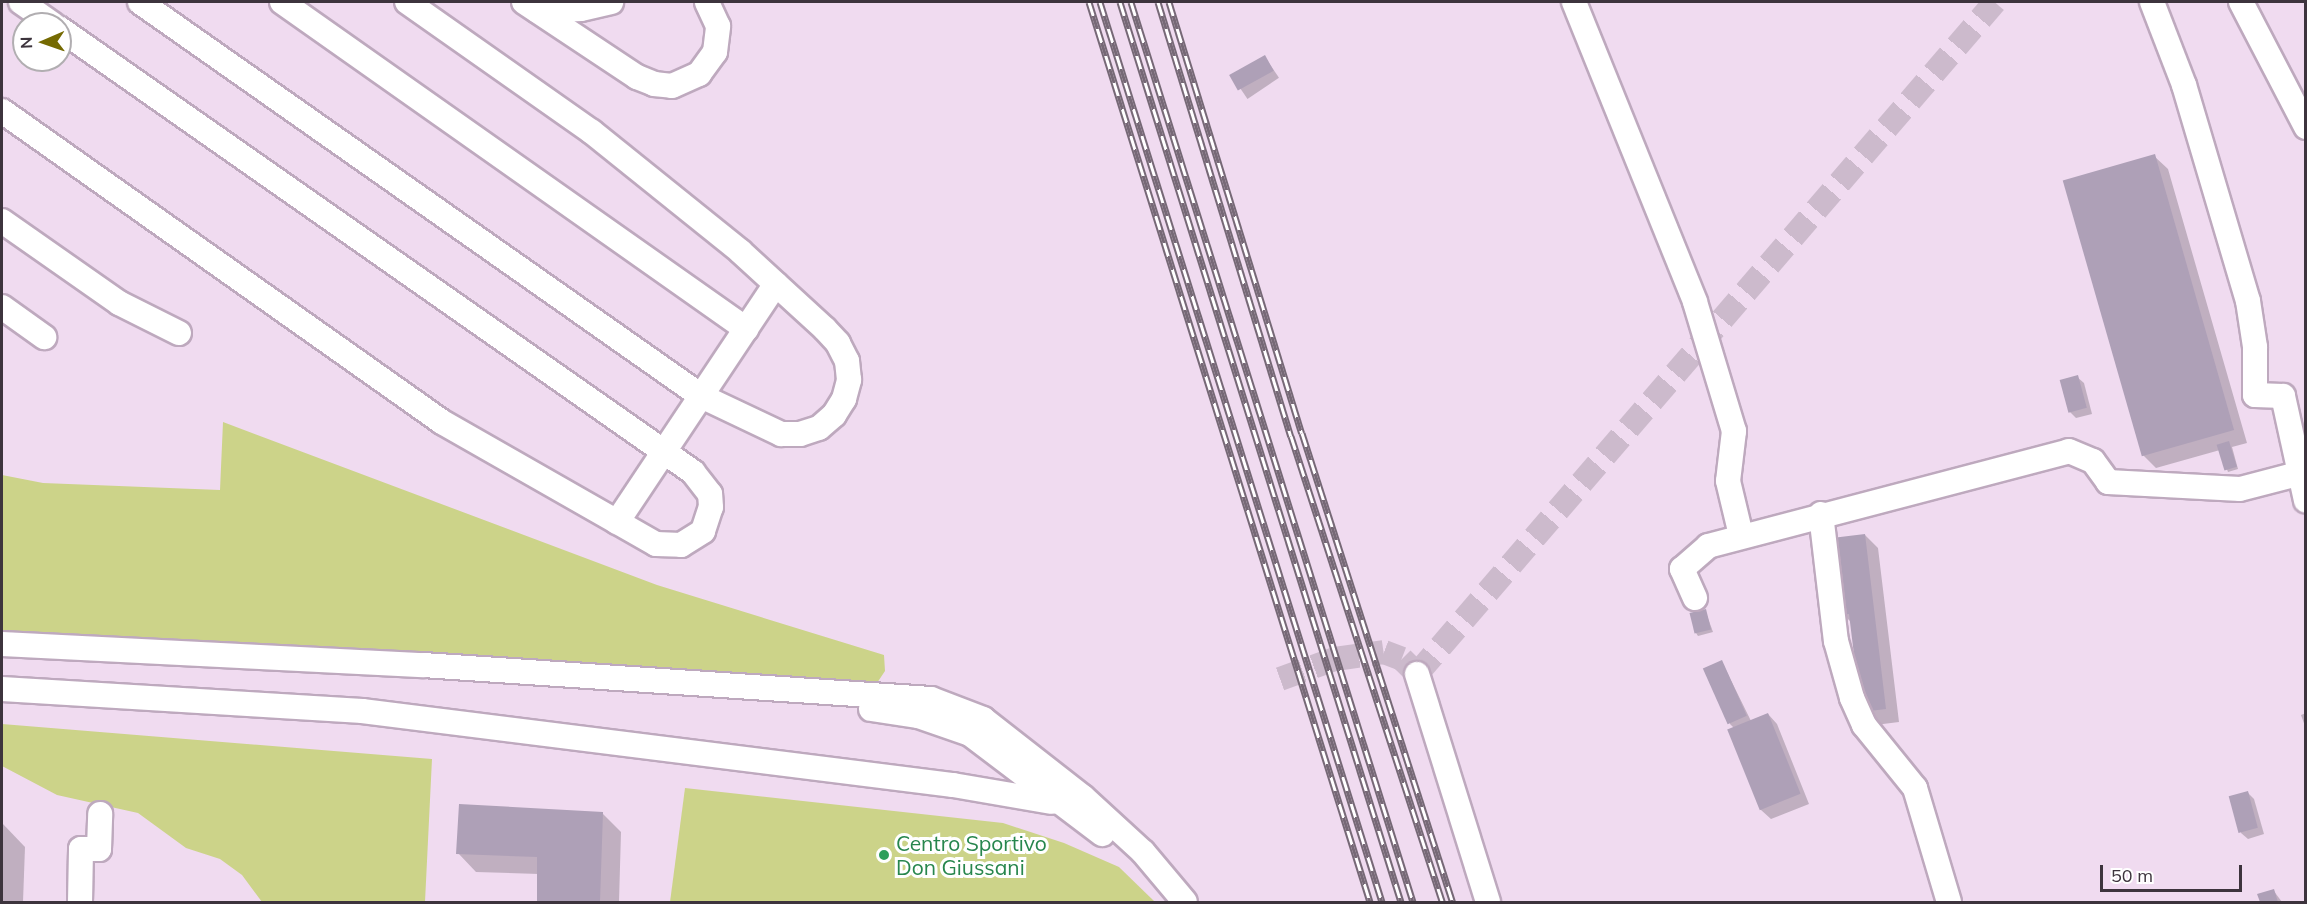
<!DOCTYPE html>
<style>
body{margin:0}
#map{position:relative;width:2307px;height:904px;overflow:hidden;background:#f0dbf0;font-family:Mulish,sans-serif}
div>[style]{position:absolute}
[style*='--x']{left:calc(var(--x)*1px);top:calc(var(--y)*1px);width:calc(var(--w)*1px);rotate:calc(var(--a)*1deg)}
.green>*{inset:0;background:#ccd389}
.shadow>*{inset:0;background:#0003;transform-origin:0 0}
.building>*{inset:0;background:#aea0b7;transform-origin:0 0}
.minor-tunnel>*{height:24px;margin-top:-12px;transform-origin:0;background:repeating-linear-gradient(90deg,#ccbacc 0 24px,transparent 0 36px)}
.roads{filter:drop-shadow(2px 0 #bea9be) drop-shadow(-2px 0 #bea9be) drop-shadow(0 2px #bea9be) drop-shadow(0 -2px #bea9be)}
.minor>*{height:24px;margin:-12px;padding:0 12px;transform-origin:12px;border-radius:12px;background:#fff}
.rail>*{height:7px;margin-top:-3.5px;transform-origin:0;background:repeating-linear-gradient(90deg,#fff 0 14px,#766976 0 28px);box-sizing:border-box;border-block:2px solid #766976}
.dots>*{width:16px;height:16px;translate:-50% -50%;box-sizing:border-box;border:3px solid #fff;border-radius:50%}
span{translate:-50% -50%;white-space:nowrap;text-align:center;line-height:1.15;-webkit-text-stroke:6px #fff;paint-order:stroke}
.leisure-label{font-size:21px;color:#27864d}
.left{translate:0 -50%;text-align:left}
.frame{position:absolute;inset:0;border:3px solid #3d343d;pointer-events:none}
.north{position:absolute;left:12px;top:12px;width:60px;height:60px;box-sizing:border-box;background:#fff;border:2px solid #b1aeb1;border-radius:50%;rotate:268deg;font-size:16px;font-weight:700;line-height:24px;text-align:center;color:#3d343d}
.north::after{content:'';display:block;margin:auto;width:21px;height:27px;background:#756a02;clip-path:polygon(50% 0,100% 100%,50% 72%,0 100%)}
.scale{position:absolute;left:2100px;top:865px;width:142px;height:27px;box-sizing:border-box;border:3px solid #3d343d;border-top:0;padding-left:8px;font-size:18px;line-height:21px;white-space:nowrap;color:#3d343d;-webkit-text-stroke:4px #fff;paint-order:stroke}
</style>
<div id="map">
<div class="green">
<div style="clip-path:polygon(223px 422px,657px 585px,884px 655px,885px 671px,877px 683px,597px 669px,453px 654px,2px 634px,2px 475px,43px 483px,220px 490px)"></div>
<div style="clip-path:polygon(2px 724px,432px 759px,425px 902px,262px 902px,242px 875px,220px 859px,186px 848px,138px 813px,57px 795px,2px 766px)"></div>
<div style="clip-path:polygon(685px 788px,1003px 823px,1064px 843px,1119px 867px,1155px 902px,670px 902px)"></div>
</div>
<div class="shadow">
<div style="left:1265px;top:57px;width:25px;height:38px;rotate:56deg"></div>
<div style="clip-path:polygon(2154px 156px,2168px 169px,2247px 443px,2232px 447px,2238px 469px,2228px 472px,2220px 450px,2156px 468px,2143px 455px)"></div>
<div style="clip-path:polygon(2077px 377px,2084px 383px,2092px 414px,2076px 418px,2070px 412px)"></div>
<div style="clip-path:polygon(1865px 535px,1878px 548px,1899px 722px,1875px 725px,1862px 712px,1852px 623px,1843px 614px)"></div>
<div style="clip-path:polygon(1705px 610px,1713px 632px,1698px 636px,1696px 633px)"></div>
<div style="clip-path:polygon(1722px 662px,1751px 721px,1768px 714px,1777px 724px,1809px 804px,1771px 819px,1761px 810px,1729px 730px,1734px 728px,1730px 724px)"></div>
<div style="clip-path:polygon(2306px 713px,2306px 729px,2301px 715px)"></div>
<div style="clip-path:polygon(2247px 792px,2254px 799px,2264px 834px,2248px 839px,2241px 833px)"></div>
<div style="clip-path:polygon(602px 813px,621px 832px,619px 902px,538px 902px,539px 874px,476px 872px,458px 853px)"></div>
<div style="clip-path:polygon(2px 823px,25px 847px,23px 902px,2px 902px)"></div>
<div style="clip-path:polygon(2273px 890px,2282px 902px,2261px 902px,2259px 895px)"></div>
</div>
<div class="building">
<div style="left:1265px;top:55px;width:18px;height:41px;rotate:61deg"></div>
<div style="left:2155px;top:154px;width:287px;height:96px;rotate:74deg"></div>
<div style="left:2078px;top:375px;width:34px;height:19px;rotate:75deg"></div>
<div style="left:2229px;top:441px;width:27px;height:13px;rotate:73deg"></div>
<div style="clip-path:polygon(1865px 534px,1886px 709px,1861px 712px,1849px 614px,1841px 615px,1832px 538px)"></div>
<div style="left:1706px;top:609px;width:21px;height:17px;rotate:76deg"></div>
<div style="left:1722px;top:660px;width:61px;height:21px;rotate:66deg"></div>
<div style="left:1768px;top:713px;width:87px;height:44px;rotate:68deg"></div>
<div style="left:2248px;top:791px;width:38px;height:20px;rotate:75deg"></div>
<div style="clip-path:polygon(459px 804px,603px 812px,600px 902px,537px 902px,537px 857px,456px 854px)"></div>
<div style="clip-path:polygon(2274px 889px,2278px 902px,2260px 902px,2257px 894px)"></div>
</div>
<div class="minor-tunnel">
<div style="--x:1280;--y:679;--w:59;--a:-20"></div>
<div style="--x:1335;--y:659;--w:49;--a:-8.1"></div>
<div style="--x:1384;--y:652;--w:19;--a:21"></div>
<div style="--x:1402;--y:659;--w:21;--a:45"></div>
<div style="--x:1417;--y:674;--w:886;--a:-49.3"></div>
</div>
<div class="roads">
<div class="minor">
<div style="--x:21;--y:2;--w:39;--a:35"></div>
<div style="--x:140;--y:2;--w:686;--a:35.08"></div>
<div style="--x:701;--y:396;--w:89;--a:25.4"></div>
<div style="--x:781;--y:434;--w:19;--a:0"></div>
<div style="--x:800;--y:434;--w:20;--a:-18"></div>
<div style="--x:819;--y:428;--w:20;--a:-41"></div>
<div style="--x:834;--y:415;--w:19;--a:-58"></div>
<div style="--x:844;--y:399;--w:20;--a:-75"></div>
<div style="--x:849;--y:380;--w:19;--a:-96"></div>
<div style="--x:847;--y:361;--w:20;--a:-117"></div>
<div style="--x:838;--y:343;--w:19;--a:-133"></div>
<div style="--x:825;--y:329;--w:115;--a:-137.5"></div>
<div style="--x:740;--y:251;--w:190;--a:-141.2"></div>
<div style="--x:592;--y:132;--w:226;--a:-144.9"></div>
<div style="--x:282;--y:2;--w:568;--a:35.17"></div>
<div style="--x:524;--y:2;--w:136;--a:33.6"></div>
<div style="--x:637;--y:77;--w:18;--a:22"></div>
<div style="--x:654;--y:84;--w:18;--a:6"></div>
<div style="--x:672;--y:86;--w:30;--a:-24"></div>
<div style="--x:699;--y:74;--w:27;--a:-54"></div>
<div style="--x:715;--y:52;--w:26;--a:-83"></div>
<div style="--x:718;--y:26;--w:26;--a:-115"></div>
<div style="--x:1574;--y:2;--w:323;--a:68"></div>
<div style="--x:1695;--y:302;--w:135;--a:73.2"></div>
<div style="--x:1734;--y:431;--w:50;--a:96.8"></div>
<div style="--x:1728;--y:481;--w:56;--a:76.5"></div>
<div style="--x:2152;--y:2;--w:89;--a:68.9"></div>
<div style="--x:2184;--y:85;--w:225;--a:73.5"></div>
<div style="--x:2248;--y:301;--w:47;--a:81.3"></div>
<div style="--x:2255;--y:347;--w:48;--a:90"></div>
<div style="--x:2255;--y:395;--w:28;--a:2"></div>
<div style="--x:2283;--y:396;--w:107;--a:77.6"></div>
<div style="--x:2241;--y:2;--w:141;--a:62.5"></div>
<div style="--x:538;--y:11;--w:43;--a:-2.7"></div>
<div style="--x:581;--y:9;--w:31;--a:-13"></div>
<div style="--x:2;--y:111;--w:539;--a:35.25"></div>
<div style="--x:442;--y:422;--w:246;--a:29.7"></div>
<div style="--x:656;--y:544;--w:25;--a:2"></div>
<div style="--x:681;--y:545;--w:26;--a:-32"></div>
<div style="--x:703;--y:531;--w:25;--a:-72"></div>
<div style="--x:711;--y:507;--w:13;--a:-94"></div>
<div style="--x:710;--y:494;--w:28;--a:-128"></div>
<div style="--x:693;--y:472;--w:773;--a:-145.01"></div>
<div style="--x:2;--y:221;--w:143;--a:35"></div>
<div style="--x:119;--y:303;--w:67;--a:26.6"></div>
<div style="--x:2;--y:307;--w:52;--a:35.5"></div>
<div style="--x:1821;--y:514;--w:128;--a:83.3"></div>
<div style="--x:1836;--y:641;--w:59;--a:74.3"></div>
<div style="--x:1852;--y:698;--w:30;--a:66"></div>
<div style="--x:1864;--y:725;--w:81;--a:51"></div>
<div style="--x:1915;--y:788;--w:119;--a:73.4"></div>
<div style="--x:617;--y:522;--w:286;--a:-56.3"></div>
<div style="--x:1695;--y:598;--w:32;--a:-114"></div>
<div style="--x:1682;--y:569;--w:35;--a:-41"></div>
<div style="--x:1708;--y:546;--w:373;--a:-14.7"></div>
<div style="--x:2069;--y:451;--w:26;--a:23"></div>
<div style="--x:2093;--y:461;--w:26;--a:54"></div>
<div style="--x:2108;--y:482;--w:132;--a:3"></div>
<div style="--x:2240;--y:489;--w:60;--a:-14.5"></div>
<div style="--x:2;--y:644;--w:422;--a:2.9"></div>
<div style="--x:423;--y:665;--w:509;--a:3.83"></div>
<div style="--x:931;--y:699;--w:56;--a:21"></div>
<div style="--x:983;--y:719;--w:127;--a:38"></div>
<div style="--x:1083;--y:797;--w:81;--a:42.5"></div>
<div style="--x:1143;--y:852;--w:65;--a:50"></div>
<div style="--x:1417;--y:674;--w:239;--a:72.7"></div>
<div style="--x:2;--y:689;--w:361;--a:3.5"></div>
<div style="--x:362;--y:711;--w:596;--a:7.14"></div>
<div style="--x:953;--y:785;--w:100;--a:9.7"></div>
<div style="--x:871;--y:709;--w:48;--a:8.5"></div>
<div style="--x:918;--y:716;--w:55;--a:19.1"></div>
<div style="--x:970;--y:734;--w:166;--a:37.1"></div>
<div style="--x:80;--y:902;--w:53;--a:-88.9"></div>
<div style="--x:81;--y:849;--w:18;--a:0"></div>
<div style="--x:99;--y:849;--w:35;--a:-88"></div>
</div>
</div>
<div class="rail">
<div style="--x:1089;--y:2;--w:943;--a:72.66"></div>
<div style="--x:1100;--y:2;--w:943;--a:72.6"></div>
<div style="--x:1120;--y:2;--w:943;--a:72.66"></div>
<div style="--x:1131;--y:2;--w:943;--a:72.6"></div>
<div style="--x:1158;--y:2;--w:454;--a:73"></div>
<div style="--x:1291;--y:436;--w:490;--a:72"></div>
<div style="--x:1169;--y:2;--w:451;--a:72.9"></div>
<div style="--x:1302;--y:433;--w:493;--a:72.2"></div>
</div>
<div class="dots">
<div style="left:884px;top:855px;background:#2e9e5b"></div>
</div>
<div class="leisure-label">
<span class="left" style="left:896px;top:855px">Centro Sportivo<br>Don Giussani</span>
</div>
<div class="frame"></div>
<div class="north">N</div>
<div class="scale">50 m</div>
</div>
